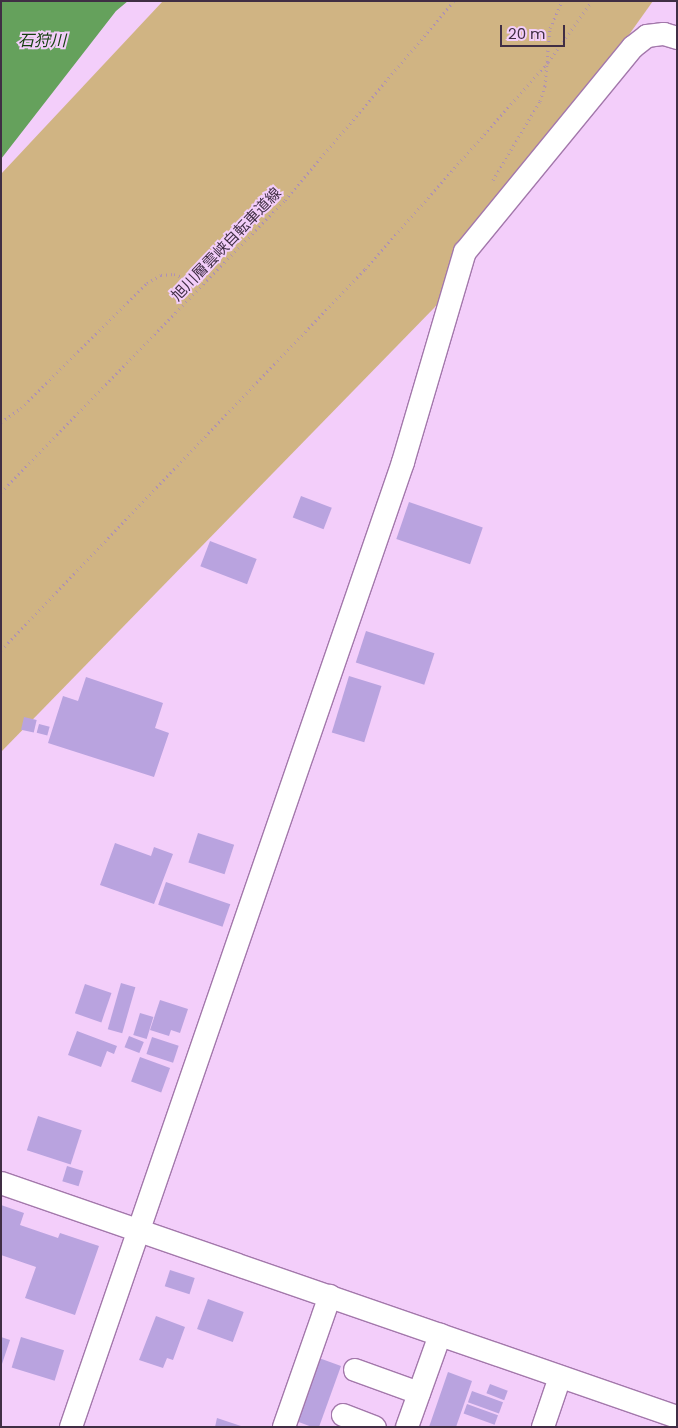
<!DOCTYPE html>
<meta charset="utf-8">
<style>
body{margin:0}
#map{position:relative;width:678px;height:1428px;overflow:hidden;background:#f3cefa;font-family:Poppins,"Noto Sans JP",sans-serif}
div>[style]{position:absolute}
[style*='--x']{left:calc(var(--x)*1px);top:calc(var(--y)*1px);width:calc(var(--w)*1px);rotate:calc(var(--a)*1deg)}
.green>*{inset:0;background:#d0b483}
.water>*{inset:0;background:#65a15c}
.building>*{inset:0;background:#b9a3df;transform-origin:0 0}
.path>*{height:3px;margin-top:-1.5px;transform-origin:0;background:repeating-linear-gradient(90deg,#af91b4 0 1px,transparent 0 5px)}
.roads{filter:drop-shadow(1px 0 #a378ab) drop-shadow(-1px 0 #a378ab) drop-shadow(0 1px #a378ab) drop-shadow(0 -1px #a378ab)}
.minor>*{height:22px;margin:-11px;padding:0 11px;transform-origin:11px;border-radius:11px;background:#fff}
span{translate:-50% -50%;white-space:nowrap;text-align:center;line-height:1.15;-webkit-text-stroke:4px #f3cefa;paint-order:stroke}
.street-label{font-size:15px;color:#402e44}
.water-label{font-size:16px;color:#164010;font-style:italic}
.frame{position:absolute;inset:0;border:2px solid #402e44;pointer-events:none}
.scale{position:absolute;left:500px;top:25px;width:65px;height:22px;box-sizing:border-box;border:2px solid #402e44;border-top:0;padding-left:6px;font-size:15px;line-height:18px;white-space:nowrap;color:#402e44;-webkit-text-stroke:4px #f3cefa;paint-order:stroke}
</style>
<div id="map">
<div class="green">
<div style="clip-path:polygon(163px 1px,653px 1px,435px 307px,1px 752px,1px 174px)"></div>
</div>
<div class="water">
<div style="clip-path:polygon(1px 1px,128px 1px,116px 11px,1px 159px)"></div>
</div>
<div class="building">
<div style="left:301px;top:496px;width:33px;height:23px;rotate:21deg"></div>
<div style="left:409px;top:502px;width:78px;height:39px;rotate:19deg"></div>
<div style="left:210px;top:541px;width:50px;height:27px;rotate:21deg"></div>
<div style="left:366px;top:631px;width:72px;height:33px;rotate:18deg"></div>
<div style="left:349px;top:676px;width:34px;height:59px;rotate:17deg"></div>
<div style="clip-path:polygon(86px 677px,163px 703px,155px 728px,169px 733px,154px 777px,48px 743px,63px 696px,78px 701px)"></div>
<div style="left:24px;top:717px;width:13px;height:13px;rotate:13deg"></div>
<div style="left:39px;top:724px;width:11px;height:9px;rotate:15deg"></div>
<div style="left:198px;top:833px;width:38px;height:31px;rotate:18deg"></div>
<div style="clip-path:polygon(115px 843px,151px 856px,154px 847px,173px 854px,154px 904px,100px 885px)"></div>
<div style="left:166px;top:882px;width:68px;height:24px;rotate:19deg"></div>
<div style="left:121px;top:983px;width:15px;height:48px;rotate:16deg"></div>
<div style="left:85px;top:984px;width:28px;height:31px;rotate:19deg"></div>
<div style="clip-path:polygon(160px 1000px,188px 1009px,180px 1033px,171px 1030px,169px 1036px,150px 1030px)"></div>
<div style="left:140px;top:1013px;width:14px;height:23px;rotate:17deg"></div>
<div style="clip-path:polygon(77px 1031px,117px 1046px,114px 1054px,107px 1051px,101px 1067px,68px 1055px)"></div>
<div style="left:129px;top:1036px;width:16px;height:12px;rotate:22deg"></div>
<div style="left:152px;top:1037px;width:28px;height:18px;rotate:18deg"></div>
<div style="left:140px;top:1057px;width:32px;height:26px;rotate:20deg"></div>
<div style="left:38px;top:1116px;width:46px;height:36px;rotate:18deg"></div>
<div style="left:67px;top:1166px;width:17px;height:16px;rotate:17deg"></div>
<div style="clip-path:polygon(1px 1205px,24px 1213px,20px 1225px,58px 1238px,60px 1233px,99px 1246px,75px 1315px,25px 1298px,36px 1267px,1px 1255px)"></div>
<div style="left:170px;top:1270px;width:26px;height:17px;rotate:18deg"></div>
<div style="left:208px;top:1299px;width:38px;height:32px;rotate:20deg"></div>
<div style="clip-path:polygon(156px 1316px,185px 1327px,173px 1360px,167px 1358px,163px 1368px,139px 1360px)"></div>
<div style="clip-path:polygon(1px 1337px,10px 1340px,2px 1364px,1px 1364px)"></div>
<div style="left:21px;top:1337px;width:45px;height:32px;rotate:17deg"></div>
<div style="clip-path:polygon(319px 1358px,341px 1366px,319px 1427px,312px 1427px,296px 1421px)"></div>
<div style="clip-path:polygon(448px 1372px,472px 1381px,456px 1427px,429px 1427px)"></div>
<div style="left:490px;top:1384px;width:19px;height:10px;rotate:21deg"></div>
<div style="left:472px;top:1391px;width:33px;height:12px;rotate:20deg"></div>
<div style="left:467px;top:1404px;width:33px;height:10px;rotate:20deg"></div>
<div style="clip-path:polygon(217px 1418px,241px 1426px,241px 1427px,215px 1427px)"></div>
</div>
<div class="path">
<div style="--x:493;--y:180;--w:92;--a:-59.3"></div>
<div style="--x:540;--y:101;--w:16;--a:-72"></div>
<div style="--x:545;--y:86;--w:58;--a:-85.1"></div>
<div style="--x:550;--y:28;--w:30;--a:-66"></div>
<div style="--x:1;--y:422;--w:24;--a:-35"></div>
<div style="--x:21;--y:408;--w:177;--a:-44.8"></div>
<div style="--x:147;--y:283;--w:16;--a:-30"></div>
<div style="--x:161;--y:275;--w:13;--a:-4"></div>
<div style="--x:174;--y:274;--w:30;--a:21"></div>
<div style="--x:1;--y:492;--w:407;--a:-45.8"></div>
<div style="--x:285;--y:200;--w:261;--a:-49.7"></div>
<div style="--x:1;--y:650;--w:527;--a:-46.31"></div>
<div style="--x:365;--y:269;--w:276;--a:-48.5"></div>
<div style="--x:548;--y:62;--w:75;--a:-54.2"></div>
</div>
<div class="roads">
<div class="minor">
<div style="--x:1;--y:1183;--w:715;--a:19.09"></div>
<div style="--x:355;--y:1370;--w:68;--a:19.8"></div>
<div style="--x:343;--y:1415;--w:34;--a:21"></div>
<div style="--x:71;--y:1427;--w:1021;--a:-71.01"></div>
<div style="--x:403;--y:462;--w:219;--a:-73.6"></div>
<div style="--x:465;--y:252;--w:265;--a:-50.7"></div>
<div style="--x:633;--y:47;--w:18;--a:-38"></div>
<div style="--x:647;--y:36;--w:17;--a:-7"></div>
<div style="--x:664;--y:34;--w:14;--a:17"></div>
<div style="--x:284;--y:1427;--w:139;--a:-70.7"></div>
<div style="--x:407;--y:1427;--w:98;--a:-70.3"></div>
<div style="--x:543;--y:1427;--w:53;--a:-71.2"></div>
</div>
</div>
<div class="street-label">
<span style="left:226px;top:244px;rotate:-46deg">旭川層雲峡自転車道線</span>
</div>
<div class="water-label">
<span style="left:42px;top:41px">石狩川</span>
</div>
<div class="frame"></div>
<div class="scale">20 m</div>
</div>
